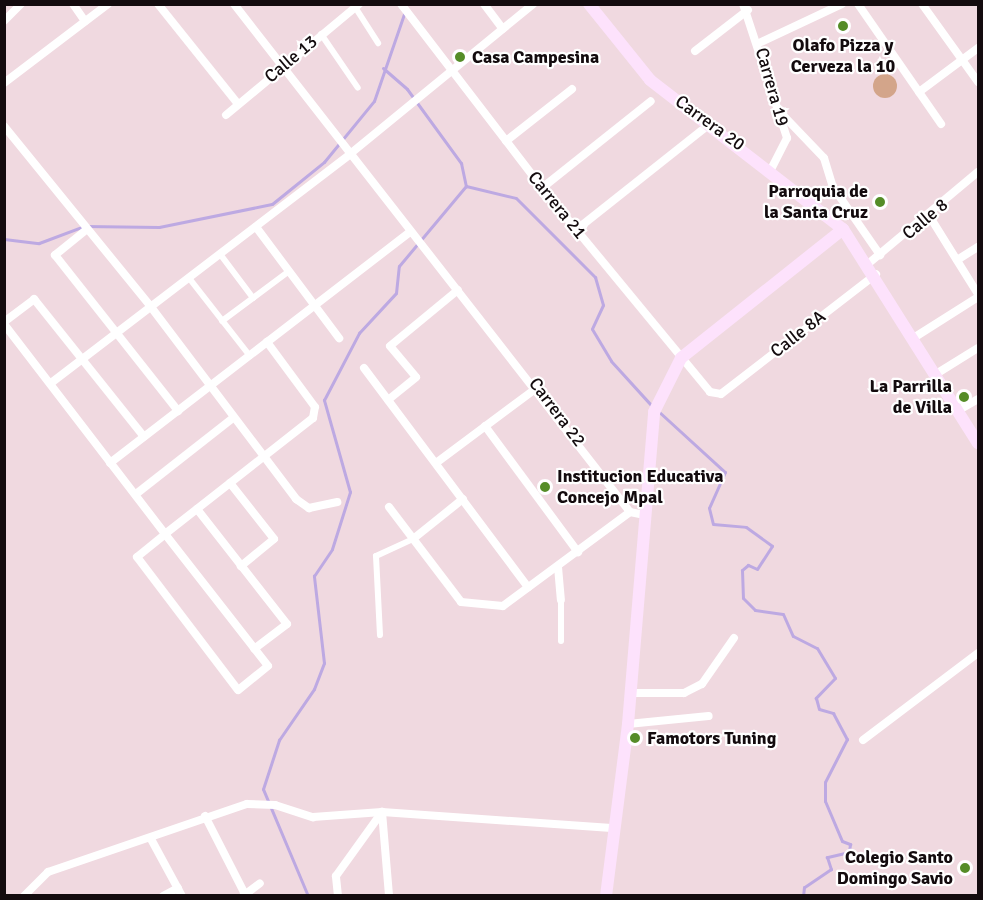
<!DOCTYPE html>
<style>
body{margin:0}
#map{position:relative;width:983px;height:900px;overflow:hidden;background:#f0d9e0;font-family:Signika,sans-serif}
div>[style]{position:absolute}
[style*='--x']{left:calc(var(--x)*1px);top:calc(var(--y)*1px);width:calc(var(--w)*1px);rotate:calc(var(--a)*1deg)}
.green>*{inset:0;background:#d3a58a}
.round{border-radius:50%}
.stream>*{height:3px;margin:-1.5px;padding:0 1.5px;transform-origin:1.5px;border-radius:1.5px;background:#bda9e2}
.pedestrian>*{height:6px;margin:-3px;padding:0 3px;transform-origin:3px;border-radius:3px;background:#fff}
.minor>*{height:8px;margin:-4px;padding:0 4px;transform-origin:4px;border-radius:4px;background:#fff}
.secondary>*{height:12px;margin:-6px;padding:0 6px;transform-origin:6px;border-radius:6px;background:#fde2fc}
.dots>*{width:16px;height:16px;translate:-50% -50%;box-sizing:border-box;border:3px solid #fff;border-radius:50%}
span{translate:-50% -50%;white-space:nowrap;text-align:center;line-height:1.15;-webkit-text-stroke:4.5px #fff;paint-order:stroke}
.poi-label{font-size:18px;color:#130b0e;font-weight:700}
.left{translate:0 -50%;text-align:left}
.right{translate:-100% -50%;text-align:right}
.street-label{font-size:18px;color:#130b0e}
.frame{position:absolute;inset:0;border:6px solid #130b0e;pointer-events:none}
</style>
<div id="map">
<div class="green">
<div class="round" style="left:873px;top:74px;width:24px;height:24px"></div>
</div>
<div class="stream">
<div style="--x:383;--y:68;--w:32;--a:41"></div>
<div style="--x:407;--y:89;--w:92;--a:53.9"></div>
<div style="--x:461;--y:163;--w:24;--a:78"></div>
<div style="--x:466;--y:186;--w:51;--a:13.5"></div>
<div style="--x:516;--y:198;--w:112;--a:45"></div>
<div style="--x:595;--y:277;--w:29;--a:74"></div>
<div style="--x:603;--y:305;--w:26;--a:115"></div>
<div style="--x:592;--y:329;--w:37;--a:59"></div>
<div style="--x:611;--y:361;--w:61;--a:47.7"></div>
<div style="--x:4;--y:239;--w:35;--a:7"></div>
<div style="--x:39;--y:243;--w:48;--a:-20.7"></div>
<div style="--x:84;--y:226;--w:75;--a:0.8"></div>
<div style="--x:159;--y:227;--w:115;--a:-11.5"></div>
<div style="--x:272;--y:204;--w:67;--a:-38.9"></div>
<div style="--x:324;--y:162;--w:79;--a:-50.7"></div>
<div style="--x:374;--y:101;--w:95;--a:-71"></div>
<div style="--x:657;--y:410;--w:92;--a:42.4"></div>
<div style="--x:725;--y:472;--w:39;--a:114"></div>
<div style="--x:709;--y:508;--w:16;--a:76"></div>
<div style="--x:713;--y:524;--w:33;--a:5"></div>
<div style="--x:746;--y:527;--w:32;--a:36"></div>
<div style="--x:772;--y:546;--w:27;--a:123"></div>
<div style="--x:757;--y:569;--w:10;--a:-156"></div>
<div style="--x:748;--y:565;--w:8;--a:140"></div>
<div style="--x:742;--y:570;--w:28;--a:88"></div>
<div style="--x:743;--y:598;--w:17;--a:45"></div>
<div style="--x:755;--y:610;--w:28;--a:8"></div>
<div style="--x:783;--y:614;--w:24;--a:66"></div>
<div style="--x:793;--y:636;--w:27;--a:27"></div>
<div style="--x:817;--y:648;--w:35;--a:59"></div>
<div style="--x:835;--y:678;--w:28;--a:134"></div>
<div style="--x:816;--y:698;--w:11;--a:75"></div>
<div style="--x:819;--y:709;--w:15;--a:16"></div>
<div style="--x:833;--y:713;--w:30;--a:62"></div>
<div style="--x:847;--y:739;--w:48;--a:117.1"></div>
<div style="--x:825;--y:782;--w:19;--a:90"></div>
<div style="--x:825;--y:801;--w:43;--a:67"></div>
<div style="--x:842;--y:841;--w:9;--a:21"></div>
<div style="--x:850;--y:844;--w:8;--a:97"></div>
<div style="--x:849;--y:852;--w:23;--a:167"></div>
<div style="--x:827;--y:857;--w:13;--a:72"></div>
<div style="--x:831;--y:869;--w:32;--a:146"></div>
<div style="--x:804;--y:887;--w:9;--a:96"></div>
<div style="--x:308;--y:896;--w:116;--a:-112.8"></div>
<div style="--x:263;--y:789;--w:52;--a:-71.9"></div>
<div style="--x:279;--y:740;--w:62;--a:-55.5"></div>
<div style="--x:314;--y:689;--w:28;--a:-69"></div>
<div style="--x:324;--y:663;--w:88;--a:-96.6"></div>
<div style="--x:314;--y:576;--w:32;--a:-56"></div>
<div style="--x:332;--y:549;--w:60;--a:-72.5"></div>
<div style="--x:350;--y:492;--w:96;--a:-105.8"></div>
<div style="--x:324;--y:400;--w:76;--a:-62.4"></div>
<div style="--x:359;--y:333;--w:54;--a:-47.2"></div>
<div style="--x:396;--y:293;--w:27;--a:-84"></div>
<div style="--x:399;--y:266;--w:104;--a:-50.1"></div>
</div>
<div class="pedestrian">
<div style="--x:355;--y:7;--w:43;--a:57.4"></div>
<div style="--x:321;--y:34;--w:65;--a:55.6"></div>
<div style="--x:220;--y:254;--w:55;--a:53.1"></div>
<div style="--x:189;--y:278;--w:99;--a:52"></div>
<div style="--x:222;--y:321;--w:84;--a:-36.7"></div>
<div style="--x:561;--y:600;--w:41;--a:90"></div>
<div style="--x:380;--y:635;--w:79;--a:-92.9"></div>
<div style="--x:376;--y:556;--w:41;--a:-24.7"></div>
</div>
<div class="minor">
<div style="--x:73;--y:4;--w:21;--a:55"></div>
<div style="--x:158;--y:4;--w:128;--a:51.3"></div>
<div style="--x:234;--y:4;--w:644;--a:52.06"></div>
<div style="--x:630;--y:512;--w:14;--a:12"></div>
<div style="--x:401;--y:4;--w:232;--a:52.5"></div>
<div style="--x:542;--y:188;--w:264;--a:50.5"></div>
<div style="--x:710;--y:392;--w:11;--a:10"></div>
<div style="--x:721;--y:394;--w:196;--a:-37.7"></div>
<div style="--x:484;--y:4;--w:31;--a:53"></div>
<div style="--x:743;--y:4;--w:141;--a:71.8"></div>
<div style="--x:787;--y:138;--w:35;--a:117"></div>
<div style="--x:858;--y:4;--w:146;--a:55.3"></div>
<div style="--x:922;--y:4;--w:96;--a:54.3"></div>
<div style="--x:4;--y:21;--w:24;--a:-45"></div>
<div style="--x:759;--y:43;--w:92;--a:-25.2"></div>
<div style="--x:695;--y:51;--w:67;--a:-37.7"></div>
<div style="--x:4;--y:83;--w:131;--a:-37.2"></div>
<div style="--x:919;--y:92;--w:74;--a:-36.7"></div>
<div style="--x:779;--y:111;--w:65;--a:46.2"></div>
<div style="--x:824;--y:158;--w:30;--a:73"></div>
<div style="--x:833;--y:187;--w:83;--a:55.3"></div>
<div style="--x:226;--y:115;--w:173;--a:-39.8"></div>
<div style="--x:4;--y:126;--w:233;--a:50.9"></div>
<div style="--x:151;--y:307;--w:241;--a:52.9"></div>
<div style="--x:296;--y:499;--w:16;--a:35"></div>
<div style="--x:309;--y:508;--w:29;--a:-12"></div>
<div style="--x:506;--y:141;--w:84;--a:-38.2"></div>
<div style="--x:542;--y:188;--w:139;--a:-38.6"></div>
<div style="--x:930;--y:217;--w:91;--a:58.1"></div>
<div style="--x:256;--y:227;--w:139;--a:53.2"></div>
<div style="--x:86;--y:230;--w:40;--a:141"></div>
<div style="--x:55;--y:255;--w:199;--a:51.7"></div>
<div style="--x:576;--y:230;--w:172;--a:-38.4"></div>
<div style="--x:957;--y:260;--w:25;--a:-32"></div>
<div style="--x:869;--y:263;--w:142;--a:-39.9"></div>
<div style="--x:4;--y:322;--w:38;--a:-37"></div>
<div style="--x:34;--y:299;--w:176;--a:51.4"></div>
<div style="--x:4;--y:324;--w:265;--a:52.5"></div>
<div style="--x:165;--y:534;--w:167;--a:52"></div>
<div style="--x:268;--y:666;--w:38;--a:141"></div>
<div style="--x:238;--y:690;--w:167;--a:-127.2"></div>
<div style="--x:137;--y:557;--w:36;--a:-39"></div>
<div style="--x:165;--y:534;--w:188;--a:-38.1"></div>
<div style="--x:313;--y:418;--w:11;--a:-80"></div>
<div style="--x:315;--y:407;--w:81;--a:-126.4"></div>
<div style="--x:915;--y:337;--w:75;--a:-32.4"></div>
<div style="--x:364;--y:368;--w:274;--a:53.2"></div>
<div style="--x:936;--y:374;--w:49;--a:-31.8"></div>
<div style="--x:51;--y:383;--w:377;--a:-37.4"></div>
<div style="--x:350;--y:154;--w:237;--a:-39.3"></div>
<div style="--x:388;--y:400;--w:36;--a:-39"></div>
<div style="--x:416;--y:377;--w:40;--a:-130"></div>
<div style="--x:390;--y:346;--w:88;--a:-39.5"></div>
<div style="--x:959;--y:410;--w:22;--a:-30"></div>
<div style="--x:485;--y:426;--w:157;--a:53.6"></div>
<div style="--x:110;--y:463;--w:379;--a:-37.6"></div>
<div style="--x:436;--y:463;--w:127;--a:-36.7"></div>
<div style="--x:230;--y:483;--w:71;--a:51.8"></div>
<div style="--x:274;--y:539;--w:43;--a:140.7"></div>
<div style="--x:136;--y:494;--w:123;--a:-38.1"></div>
<div style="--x:389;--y:507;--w:119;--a:52.8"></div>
<div style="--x:461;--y:602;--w:42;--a:5.4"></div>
<div style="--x:503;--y:606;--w:158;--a:-36.5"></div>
<div style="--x:197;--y:509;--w:146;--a:52"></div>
<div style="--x:287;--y:624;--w:41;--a:142.9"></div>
<div style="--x:413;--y:539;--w:64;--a:-38.7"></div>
<div style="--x:558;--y:567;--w:33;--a:85"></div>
<div style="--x:630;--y:693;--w:54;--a:0"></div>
<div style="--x:684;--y:693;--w:20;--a:-27"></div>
<div style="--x:702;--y:684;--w:56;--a:-55.2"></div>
<div style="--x:628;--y:724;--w:81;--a:-5.6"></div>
<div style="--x:863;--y:740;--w:144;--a:-37.1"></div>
<div style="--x:382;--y:812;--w:84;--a:85.2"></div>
<div style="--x:205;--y:816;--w:88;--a:62.9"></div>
<div style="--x:151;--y:839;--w:65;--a:61.5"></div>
<div style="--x:24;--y:896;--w:34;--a:-45"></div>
<div style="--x:48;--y:872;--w:210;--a:-18.9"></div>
<div style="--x:247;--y:804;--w:28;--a:2"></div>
<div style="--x:275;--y:805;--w:40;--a:18"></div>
<div style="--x:313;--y:817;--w:69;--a:-4.1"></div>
<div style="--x:382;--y:812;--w:230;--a:4"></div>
<div style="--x:163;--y:896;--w:17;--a:-28"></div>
<div style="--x:243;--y:896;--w:21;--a:-37"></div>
<div style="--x:338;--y:896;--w:20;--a:-96"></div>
<div style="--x:336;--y:876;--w:79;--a:-54.3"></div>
</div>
<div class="secondary">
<div style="--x:589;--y:4;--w:97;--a:51.2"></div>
<div style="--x:650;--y:80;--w:244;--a:37.7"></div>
<div style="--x:843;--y:229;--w:253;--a:57.8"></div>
<div style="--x:606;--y:896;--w:173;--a:-82.7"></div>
<div style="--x:628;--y:724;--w:313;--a:-85.2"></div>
<div style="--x:654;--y:412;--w:60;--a:-63.4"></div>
<div style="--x:681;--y:358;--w:207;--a:-38.5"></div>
</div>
<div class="dots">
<div style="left:843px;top:26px;background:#558c27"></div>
<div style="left:460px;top:57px;background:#558c27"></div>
<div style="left:880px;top:202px;background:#558c27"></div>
<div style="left:964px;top:397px;background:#558c27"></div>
<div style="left:545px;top:487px;background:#558c27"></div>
<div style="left:635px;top:738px;background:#558c27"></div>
<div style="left:965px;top:868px;background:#558c27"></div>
</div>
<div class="poi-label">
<span style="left:843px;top:56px">Olafo Pizza y<br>Cerveza la 10</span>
<span class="left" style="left:472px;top:57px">Casa Campesina</span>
<span class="right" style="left:868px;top:202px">Parroquia de<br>la Santa Cruz</span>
<span class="right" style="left:952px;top:397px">La Parrilla<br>de Villa</span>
<span class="left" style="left:557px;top:487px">Institucion Educativa<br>Concejo Mpal</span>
<span class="left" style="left:647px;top:738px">Famotors Tuning</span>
<span class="right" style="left:953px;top:868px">Colegio Santo<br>Domingo Savio</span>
</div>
<div class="street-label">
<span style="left:291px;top:59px;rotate:-40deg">Calle 13</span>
<span style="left:772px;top:87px;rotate:74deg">Carrera 19</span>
<span style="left:710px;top:123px;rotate:36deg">Carrera 20</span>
<span style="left:557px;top:205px;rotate:51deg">Carrera 21</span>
<span style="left:925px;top:219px;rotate:-40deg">Calle 8</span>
<span style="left:798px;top:334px;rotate:-38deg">Calle 8A</span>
<span style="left:557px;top:412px;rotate:53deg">Carrera 22</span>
</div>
<div class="frame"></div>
</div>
